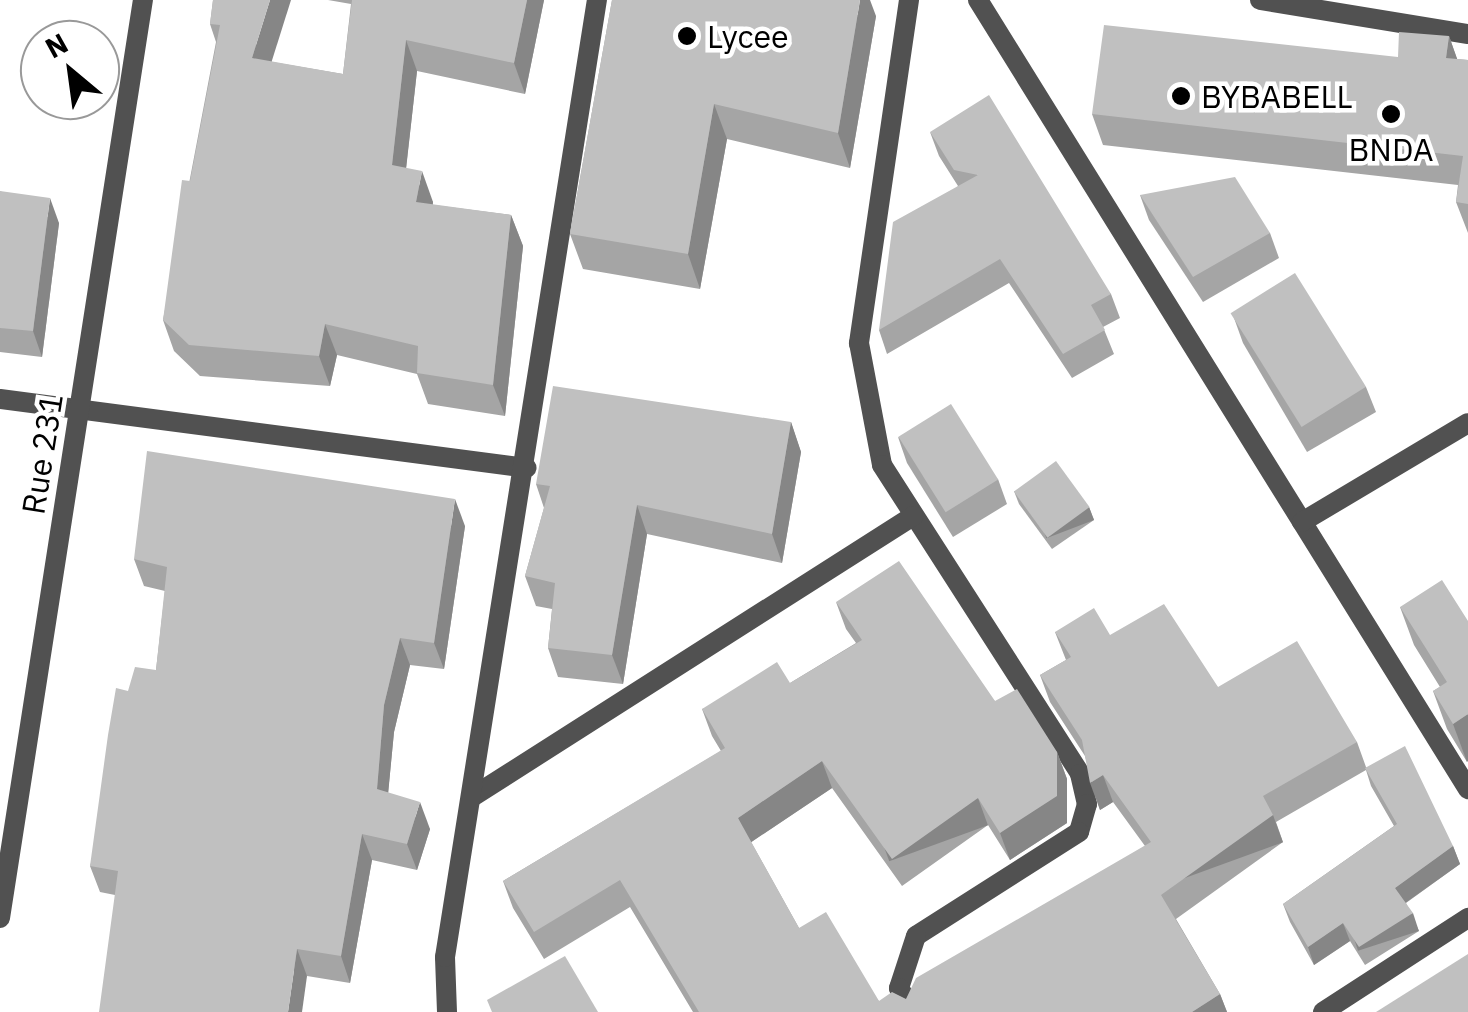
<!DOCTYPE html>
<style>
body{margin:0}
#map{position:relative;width:1468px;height:1012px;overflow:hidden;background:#fff;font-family:"IBM Plex Sans",sans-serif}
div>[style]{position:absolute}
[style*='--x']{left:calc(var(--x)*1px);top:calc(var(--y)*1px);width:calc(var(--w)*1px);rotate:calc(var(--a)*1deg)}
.minor>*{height:20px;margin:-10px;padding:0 10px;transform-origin:10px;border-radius:10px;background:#515151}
.tertiary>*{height:20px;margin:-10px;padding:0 10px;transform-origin:10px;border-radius:10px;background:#515151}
.wall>*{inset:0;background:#a5a5a5}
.shaded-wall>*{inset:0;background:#868686;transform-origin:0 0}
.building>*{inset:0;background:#c0c0c0;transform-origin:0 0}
.dots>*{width:28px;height:28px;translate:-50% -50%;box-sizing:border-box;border:5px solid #fff;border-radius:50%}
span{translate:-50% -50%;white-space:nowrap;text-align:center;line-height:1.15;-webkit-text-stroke:9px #fff;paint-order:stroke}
.poi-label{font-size:32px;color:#000}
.left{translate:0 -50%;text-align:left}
.street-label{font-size:32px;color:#000}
.north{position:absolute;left:20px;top:20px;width:100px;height:100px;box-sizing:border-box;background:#fff;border:2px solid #999;border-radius:50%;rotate:331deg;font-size:28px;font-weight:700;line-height:40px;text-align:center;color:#000}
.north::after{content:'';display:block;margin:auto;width:35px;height:45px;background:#000;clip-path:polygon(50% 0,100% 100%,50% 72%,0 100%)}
</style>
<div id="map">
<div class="minor">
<div style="--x:909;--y:0;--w:347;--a:98.3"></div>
<div style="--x:859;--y:343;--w:124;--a:79.3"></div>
<div style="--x:882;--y:465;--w:367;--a:57.3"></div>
<div style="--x:1080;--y:774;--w:31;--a:77"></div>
<div style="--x:1087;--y:804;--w:29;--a:106"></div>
<div style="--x:1079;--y:832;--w:193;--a:147.5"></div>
<div style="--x:916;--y:936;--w:55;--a:108.1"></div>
<div style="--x:899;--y:988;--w:28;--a:58"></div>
<div style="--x:978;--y:0;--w:929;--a:58.16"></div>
<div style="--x:0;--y:399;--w:531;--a:7.46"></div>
<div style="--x:1302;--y:522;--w:193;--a:-30.8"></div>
<div style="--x:472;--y:797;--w:523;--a:-32.5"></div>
<div style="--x:0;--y:918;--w:929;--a:-81.15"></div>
<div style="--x:447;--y:1012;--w:55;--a:-92.1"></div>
<div style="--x:445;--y:957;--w:969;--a:-80.98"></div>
<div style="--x:1323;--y:1012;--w:173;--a:-33"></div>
</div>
<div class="tertiary">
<div style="--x:1260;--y:0;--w:211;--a:9.3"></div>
</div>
<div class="wall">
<div style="clip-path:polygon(213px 0,272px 62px,343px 74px,351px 4px,328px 0,544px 0,525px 94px,417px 71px,406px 168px,433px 202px,433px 205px,511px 215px,523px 246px,505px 416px,428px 404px,417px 374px,337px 355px,330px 386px,200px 376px,174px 351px,163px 320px,216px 42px,210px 24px)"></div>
<div style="clip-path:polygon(612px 0,876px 16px,850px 168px,727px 139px,700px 289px,583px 269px,570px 234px)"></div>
<div style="clip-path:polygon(1449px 36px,1457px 59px,1468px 60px,1468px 233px,1456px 202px,1458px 185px,1103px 145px,1092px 114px,1398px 57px)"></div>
<div style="clip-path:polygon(930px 132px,1111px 294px,1120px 318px,1103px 327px,1114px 354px,1072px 378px,1009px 283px,887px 354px,879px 330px,958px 186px,939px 156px)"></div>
<div style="clip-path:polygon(0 191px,59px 223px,42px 357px,0 352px)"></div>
<div style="clip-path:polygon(1140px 195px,1270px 233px,1279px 258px,1203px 302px,1149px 220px)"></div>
<div style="clip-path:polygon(1234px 318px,1366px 387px,1376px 412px,1307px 452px,1243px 343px)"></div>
<div style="clip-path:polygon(791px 422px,801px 452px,782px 563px,647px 534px,623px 684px,558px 677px,548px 648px,552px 609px,536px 606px,525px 576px,544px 508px,536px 484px)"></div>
<div style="clip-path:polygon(898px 437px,998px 479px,1007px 504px,953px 537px,907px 463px)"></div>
<div style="clip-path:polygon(1014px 491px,1089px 507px,1094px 520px,1052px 549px,1019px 504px)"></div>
<div style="clip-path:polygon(465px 526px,444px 669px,410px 665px,394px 732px,388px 793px,430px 829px,417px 870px,372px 860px,350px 983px,307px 976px,115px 895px,100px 892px,90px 866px,156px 670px,165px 591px,144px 586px,134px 559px)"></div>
<div style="clip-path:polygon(836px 602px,995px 701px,1057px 752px,1067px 779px,1067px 823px,1010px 860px,988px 825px,902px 886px,832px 788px,751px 842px,799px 928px,879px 1001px,906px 999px,1145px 846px,1113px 802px,1100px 810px,1085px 756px,1050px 702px,1040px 675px,1066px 660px,1055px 632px,1110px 635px,1218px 687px,1357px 742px,1366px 767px,1453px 846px,1460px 864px,1406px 903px,1419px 931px,1365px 965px,1350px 941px,1314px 965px,1290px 922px,1283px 904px,1394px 826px,1371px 786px,1366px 770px,1276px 822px,1283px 842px,1176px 919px,1220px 994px,1227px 1012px,693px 1012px,630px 907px,544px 959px,513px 908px,503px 881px,721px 751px,712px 736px,702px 709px,790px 683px,856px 643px,846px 629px)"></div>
<div style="clip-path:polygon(1400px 607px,1468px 621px,1467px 762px,1447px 729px,1433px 691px,1440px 687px,1414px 645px)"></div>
</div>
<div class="shaded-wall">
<div style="clip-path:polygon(270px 0,291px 0,263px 89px,252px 58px)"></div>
<div style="clip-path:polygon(527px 0,544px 0,525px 94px,514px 63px)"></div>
<div style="clip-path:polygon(860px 0,870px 0,876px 16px,850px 168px,838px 133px)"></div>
<div style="clip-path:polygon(1449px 36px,1460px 67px,1446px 58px)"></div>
<div style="clip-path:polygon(406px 40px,417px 71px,403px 196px,392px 165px)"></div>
<div style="clip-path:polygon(714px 104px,727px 139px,700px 289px,688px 254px)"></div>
<div style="clip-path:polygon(422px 171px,433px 202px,427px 233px,416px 202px)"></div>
<div style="clip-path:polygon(50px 198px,59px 223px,42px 357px,33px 331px)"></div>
<div style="clip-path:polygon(511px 215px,523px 246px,505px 416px,493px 385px)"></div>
<div style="clip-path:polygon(325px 324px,337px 355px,330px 386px,319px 356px)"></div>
<div style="clip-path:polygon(791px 422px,801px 452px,782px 563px,772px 534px)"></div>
<div style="clip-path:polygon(455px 499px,465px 526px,444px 669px,434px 643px)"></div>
<div style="clip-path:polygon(637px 505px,647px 534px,623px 684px,612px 655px)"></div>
<div style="left:1089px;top:507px;width:14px;height:51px;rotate:69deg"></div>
<div style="clip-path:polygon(400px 638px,410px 665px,394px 732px,386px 816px,377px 789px,384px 705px)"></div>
<div style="clip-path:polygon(1468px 714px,1468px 761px,1467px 762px,1453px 724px)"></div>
<div style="clip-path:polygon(1057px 752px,1067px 779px,1067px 823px,1010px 860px,1000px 833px)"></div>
<div style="clip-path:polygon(822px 761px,832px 788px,747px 845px,738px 818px)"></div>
<div style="clip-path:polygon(1103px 775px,1113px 802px,1100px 810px,1090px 783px)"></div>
<div style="left:978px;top:798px;width:29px;height:105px;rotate:70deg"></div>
<div style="clip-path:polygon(420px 802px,430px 829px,417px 870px,407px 844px)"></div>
<div style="left:1273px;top:815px;width:29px;height:138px;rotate:70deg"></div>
<div style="clip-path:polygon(362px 834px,372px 860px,350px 983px,341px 956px)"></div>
<div style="clip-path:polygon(1453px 846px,1460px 864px,1401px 906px,1395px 888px)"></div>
<div style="left:1413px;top:913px;width:19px;height:64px;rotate:72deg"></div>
<div style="clip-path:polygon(1343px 923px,1350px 941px,1314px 965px,1308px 947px)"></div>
<div style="clip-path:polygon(297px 949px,307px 976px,302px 1012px,288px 1012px)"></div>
<div style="clip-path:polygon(1220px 994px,1227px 1012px,1192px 1012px)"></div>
</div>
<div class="building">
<div style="clip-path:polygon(213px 0,270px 0,252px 58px,343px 74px,352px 0,527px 0,514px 63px,406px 40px,392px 165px,422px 171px,416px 202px,511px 215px,493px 385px,417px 373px,418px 346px,325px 324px,319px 356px,189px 345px,163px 320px,182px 180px,190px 181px,220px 25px,210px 24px)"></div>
<div style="clip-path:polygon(612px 0,860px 0,838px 133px,714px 104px,688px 254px,570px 234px)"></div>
<div style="clip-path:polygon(1104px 25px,1398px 57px,1399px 32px,1449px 36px,1446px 58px,1468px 60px,1468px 204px,1456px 202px,1463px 156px,1092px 114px)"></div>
<div style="clip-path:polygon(989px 95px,1111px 294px,1091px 305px,1105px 330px,1063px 354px,1000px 259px,879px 330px,893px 222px,978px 175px,954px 170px,930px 132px)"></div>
<div style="clip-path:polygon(1235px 177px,1270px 233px,1193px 277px,1140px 195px)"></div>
<div style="clip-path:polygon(0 191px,50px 198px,33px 331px,0 328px)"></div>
<div style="left:1295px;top:273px;width:134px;height:76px;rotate:58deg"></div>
<div style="clip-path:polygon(553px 386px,791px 422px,772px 534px,637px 505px,612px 655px,548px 648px,555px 583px,525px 576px,550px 486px,536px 484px)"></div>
<div style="left:951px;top:404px;width:89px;height:62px;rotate:58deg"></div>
<div style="clip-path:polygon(147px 451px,455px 499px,434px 643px,400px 638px,384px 705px,377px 789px,420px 802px,407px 844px,362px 834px,341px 956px,297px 949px,288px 1012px,99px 1012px,118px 871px,90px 866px,108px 735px,116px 688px,128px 691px,135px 667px,156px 670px,167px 567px,134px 559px)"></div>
<div style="left:1056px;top:461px;width:57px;height:52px;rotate:54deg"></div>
<div style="clip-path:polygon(899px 561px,995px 701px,1017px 689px,1057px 752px,1057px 796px,1000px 833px,978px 798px,892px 859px,822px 761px,738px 818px,799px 928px,826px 912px,879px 1001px,892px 992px,906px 999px,916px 978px,1151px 842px,1103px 775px,1090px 783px,1082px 740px,1040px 675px,1071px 657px,1055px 632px,1094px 608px,1110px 635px,1164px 604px,1218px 687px,1297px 641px,1357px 742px,1263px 796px,1273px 815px,1161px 895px,1220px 994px,1192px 1012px,699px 1012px,620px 880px,534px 932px,503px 881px,725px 748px,702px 709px,777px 662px,790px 683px,862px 640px,836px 602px)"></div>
<div style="clip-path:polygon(1442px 580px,1468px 621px,1468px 714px,1453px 724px,1433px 691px,1447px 682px,1400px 607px)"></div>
<div style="clip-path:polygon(1405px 746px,1453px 846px,1395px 888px,1413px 913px,1359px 947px,1343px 923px,1308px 947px,1283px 904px,1397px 824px,1365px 768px)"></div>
<div style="clip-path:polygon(1468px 954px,1468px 1012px,1376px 1012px)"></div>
<div style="clip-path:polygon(565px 956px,598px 1012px,492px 1012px,487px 1000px)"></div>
</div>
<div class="dots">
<div style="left:687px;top:36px;background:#000"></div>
<div style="left:1181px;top:96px;background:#000"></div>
<div style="left:1391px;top:114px;background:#000"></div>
</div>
<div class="poi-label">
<span class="left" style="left:707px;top:36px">Lycee</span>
<span class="left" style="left:1201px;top:96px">BYBABELL</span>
<span style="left:1391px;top:149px">BNDA</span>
</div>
<div class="street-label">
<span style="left:42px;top:454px;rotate:-81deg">Rue 231</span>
</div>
<div class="north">N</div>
</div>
